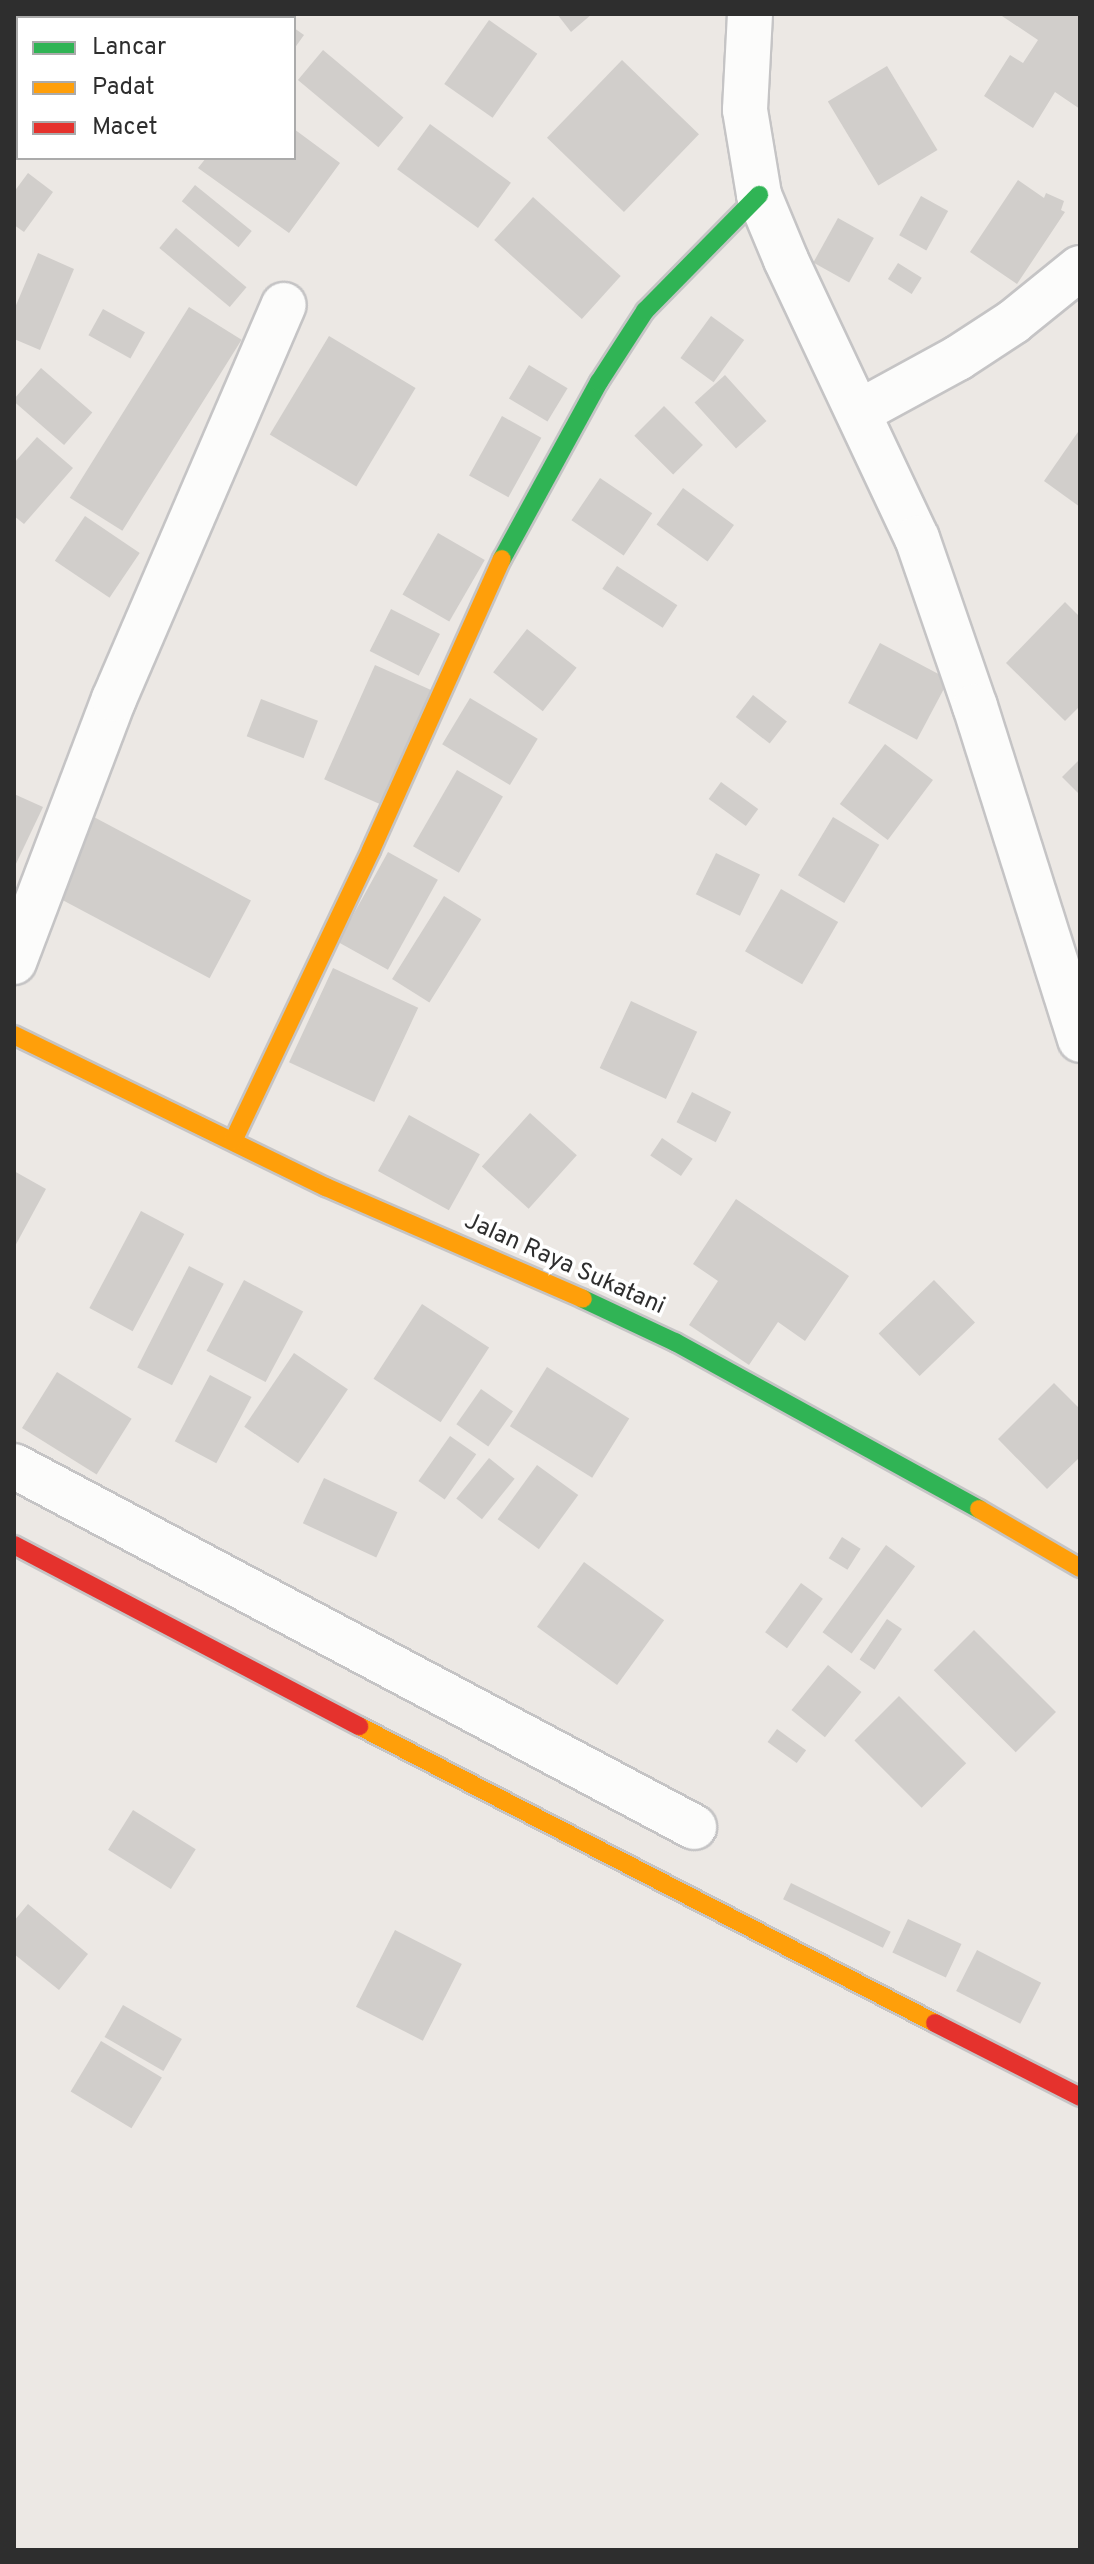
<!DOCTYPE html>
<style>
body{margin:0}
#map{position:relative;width:1094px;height:2564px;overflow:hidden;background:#ece8e4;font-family:Overpass,sans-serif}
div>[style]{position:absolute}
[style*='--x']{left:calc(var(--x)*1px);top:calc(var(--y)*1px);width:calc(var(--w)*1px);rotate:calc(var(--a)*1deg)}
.building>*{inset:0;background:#d1cecb;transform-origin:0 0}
.roads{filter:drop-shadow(2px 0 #c5c4c5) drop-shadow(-2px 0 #c5c4c5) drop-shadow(0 2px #c5c4c5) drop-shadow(0 -2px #c5c4c5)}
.street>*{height:44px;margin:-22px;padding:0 22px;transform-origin:22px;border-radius:22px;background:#fcfcfb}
.fast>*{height:18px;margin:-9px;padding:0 9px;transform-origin:9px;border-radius:9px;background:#30b455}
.slow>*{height:18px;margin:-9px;padding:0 9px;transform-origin:9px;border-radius:9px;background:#ff9f0a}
.jam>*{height:18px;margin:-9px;padding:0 9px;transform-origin:9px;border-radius:9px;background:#e5322d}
span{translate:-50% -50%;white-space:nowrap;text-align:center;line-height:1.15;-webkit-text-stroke:7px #fff;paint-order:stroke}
.street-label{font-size:24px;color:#2e2e2e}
.frame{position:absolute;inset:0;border:16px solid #2e2e2e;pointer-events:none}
.legend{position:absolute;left:16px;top:16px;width:280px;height:144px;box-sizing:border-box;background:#fff;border:2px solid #ababab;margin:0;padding:10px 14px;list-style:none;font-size:24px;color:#2e2e2e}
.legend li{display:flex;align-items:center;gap:16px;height:40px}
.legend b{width:40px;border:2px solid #ababab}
</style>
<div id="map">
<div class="building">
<div style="clip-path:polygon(41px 14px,59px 14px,64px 18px,38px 18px)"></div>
<div style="left:127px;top:14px;width:45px;height:4px"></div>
<div style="clip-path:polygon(256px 14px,273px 14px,279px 18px,253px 18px)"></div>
<div style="clip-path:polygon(557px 14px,592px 14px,571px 32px)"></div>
<div style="clip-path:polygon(999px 14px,1080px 14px,1080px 109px,1055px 92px,1033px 128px,984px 96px,1010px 55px,1023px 63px,1038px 40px)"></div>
<div style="left:489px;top:20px;width:59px;height:78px;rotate:35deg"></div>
<div style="clip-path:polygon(294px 28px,304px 35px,294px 49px)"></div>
<div style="left:323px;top:50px;width:105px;height:39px;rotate:40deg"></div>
<div style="left:622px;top:60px;width:107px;height:108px;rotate:44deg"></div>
<div style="left:887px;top:66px;width:98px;height:69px;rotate:59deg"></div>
<div style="left:430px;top:124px;width:100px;height:56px;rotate:36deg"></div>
<div style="clip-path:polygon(294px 129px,340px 163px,289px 233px,198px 168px,206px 158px,294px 158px)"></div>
<div style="clip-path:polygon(28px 173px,53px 192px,24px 232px,14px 225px,14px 192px)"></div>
<div style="clip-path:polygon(1018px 180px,1044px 198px,1046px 193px,1064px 201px,1061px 210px,1065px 212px,1017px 284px,970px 252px)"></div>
<div style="left:195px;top:185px;width:73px;height:21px;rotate:39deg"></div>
<div style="left:921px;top:196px;width:31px;height:45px;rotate:29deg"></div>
<div style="left:533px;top:197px;width:118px;height:58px;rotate:42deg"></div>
<div style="left:838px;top:218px;width:41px;height:51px;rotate:29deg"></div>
<div style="left:176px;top:228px;width:92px;height:26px;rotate:40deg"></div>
<div style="clip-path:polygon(38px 253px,74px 269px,40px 350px,14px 339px,14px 310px)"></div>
<div style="left:898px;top:263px;width:28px;height:19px;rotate:32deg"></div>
<div style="left:189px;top:307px;width:62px;height:225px;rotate:32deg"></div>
<div style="left:103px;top:309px;width:48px;height:30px;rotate:29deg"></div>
<div style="left:711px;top:316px;width:41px;height:52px;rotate:36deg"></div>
<div style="left:329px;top:336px;width:101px;height:115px;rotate:31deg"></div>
<div style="left:529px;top:365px;width:45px;height:39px;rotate:31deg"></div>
<div style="left:41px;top:368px;width:68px;height:43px;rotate:41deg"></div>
<div style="left:725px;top:375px;width:62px;height:41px;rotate:48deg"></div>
<div style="left:664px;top:406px;width:55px;height:42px;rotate:45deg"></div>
<div style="left:502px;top:416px;width:45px;height:68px;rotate:29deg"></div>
<div style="clip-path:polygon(1080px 429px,1080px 507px,1044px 481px)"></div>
<div style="clip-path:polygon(37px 437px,73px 468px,24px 524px,14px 516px,14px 463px)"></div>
<div style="left:600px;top:478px;width:63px;height:51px;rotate:34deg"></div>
<div style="left:683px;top:488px;width:63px;height:45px;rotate:36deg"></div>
<div style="left:85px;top:516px;width:66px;height:54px;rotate:34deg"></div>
<div style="left:438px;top:533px;width:54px;height:71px;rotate:30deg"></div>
<div style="left:617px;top:566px;width:72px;height:27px;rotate:33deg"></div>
<div style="clip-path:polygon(1065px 602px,1080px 617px,1080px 706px,1065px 721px,1006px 663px)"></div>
<div style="left:391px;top:609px;width:55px;height:47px;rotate:27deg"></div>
<div style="left:527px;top:629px;width:63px;height:55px;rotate:38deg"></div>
<div style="left:880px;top:643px;width:78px;height:68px;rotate:28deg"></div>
<div style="left:375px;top:665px;width:62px;height:125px;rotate:24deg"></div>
<div style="left:753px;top:695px;width:43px;height:28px;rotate:38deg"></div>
<div style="left:470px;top:698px;width:79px;height:54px;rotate:31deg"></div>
<div style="left:261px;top:699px;width:61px;height:40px;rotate:21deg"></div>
<div style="left:885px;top:744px;width:60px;height:75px;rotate:37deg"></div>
<div style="clip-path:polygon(1080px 759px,1080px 795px,1062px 777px)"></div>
<div style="left:457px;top:770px;width:53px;height:88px;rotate:30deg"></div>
<div style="left:721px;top:782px;width:46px;height:21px;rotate:36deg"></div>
<div style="clip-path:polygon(14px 794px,43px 807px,14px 868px)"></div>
<div style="left:92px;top:816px;width:180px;height:88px;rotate:28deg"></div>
<div style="left:833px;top:817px;width:54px;height:68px;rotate:31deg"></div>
<div style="left:388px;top:852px;width:57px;height:103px;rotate:29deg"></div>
<div style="left:716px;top:853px;width:49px;height:46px;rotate:26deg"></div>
<div style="left:781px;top:889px;width:66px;height:72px;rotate:30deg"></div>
<div style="left:444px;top:896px;width:44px;height:98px;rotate:32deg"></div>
<div style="left:333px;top:968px;width:94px;height:104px;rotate:25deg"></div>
<div style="left:631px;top:1001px;width:73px;height:74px;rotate:25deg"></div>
<div style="left:692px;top:1092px;width:44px;height:34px;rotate:27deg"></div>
<div style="left:530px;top:1113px;width:63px;height:72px;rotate:42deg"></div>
<div style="left:409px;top:1115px;width:81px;height:64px;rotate:29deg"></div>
<div style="left:662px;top:1138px;width:37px;height:21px;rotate:34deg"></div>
<div style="clip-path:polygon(14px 1171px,46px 1189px,14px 1248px)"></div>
<div style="clip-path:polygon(736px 1199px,849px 1276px,805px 1341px,778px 1322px,749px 1365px,689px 1325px,718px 1281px,693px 1264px)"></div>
<div style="left:141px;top:1211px;width:49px;height:110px;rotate:28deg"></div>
<div style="left:189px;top:1266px;width:39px;height:114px;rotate:27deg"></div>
<div style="left:244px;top:1280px;width:67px;height:80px;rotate:28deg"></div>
<div style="left:934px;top:1280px;width:59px;height:77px;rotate:46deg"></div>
<div style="left:422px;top:1304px;width:80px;height:89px;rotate:33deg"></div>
<div style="left:294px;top:1353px;width:65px;height:89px;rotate:34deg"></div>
<div style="left:547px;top:1367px;width:97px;height:70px;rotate:32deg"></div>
<div style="left:57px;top:1372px;width:88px;height:66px;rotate:32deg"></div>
<div style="left:210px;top:1375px;width:47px;height:75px;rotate:28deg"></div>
<div style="clip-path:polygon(1054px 1383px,1080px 1409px,1080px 1457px,1047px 1489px,998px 1439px)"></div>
<div style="left:481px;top:1389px;width:39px;height:43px;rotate:35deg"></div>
<div style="left:450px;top:1436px;width:32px;height:55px;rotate:35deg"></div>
<div style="left:489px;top:1458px;width:33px;height:52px;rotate:39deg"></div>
<div style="left:537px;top:1465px;width:51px;height:67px;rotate:36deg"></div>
<div style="left:324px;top:1478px;width:81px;height:50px;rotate:25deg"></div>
<div style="left:842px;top:1537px;width:22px;height:25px;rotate:32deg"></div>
<div style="left:886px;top:1545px;width:36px;height:108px;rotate:36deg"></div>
<div style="left:584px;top:1562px;width:99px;height:80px;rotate:36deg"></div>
<div style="left:801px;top:1583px;width:27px;height:61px;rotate:36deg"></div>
<div style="left:887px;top:1619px;width:18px;height:49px;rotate:34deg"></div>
<div style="left:974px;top:1630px;width:116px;height:57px;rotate:45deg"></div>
<div style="left:828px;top:1665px;width:43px;height:58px;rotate:39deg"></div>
<div style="left:899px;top:1696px;width:95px;height:63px;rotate:45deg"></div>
<div style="left:777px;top:1729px;width:36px;height:16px;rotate:36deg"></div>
<div style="left:133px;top:1810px;width:74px;height:47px;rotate:32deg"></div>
<div style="left:791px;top:1883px;width:111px;height:18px;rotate:26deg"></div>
<div style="clip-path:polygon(28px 1904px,88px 1954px,59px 1990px,14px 1954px,14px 1921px)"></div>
<div style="left:908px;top:1919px;width:59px;height:37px;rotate:25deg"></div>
<div style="left:395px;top:1930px;width:75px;height:86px;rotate:27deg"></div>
<div style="left:977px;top:1950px;width:72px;height:46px;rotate:27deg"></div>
<div style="left:123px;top:2005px;width:68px;height:37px;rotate:30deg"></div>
<div style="left:101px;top:2041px;width:71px;height:59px;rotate:31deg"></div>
</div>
<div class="roads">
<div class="street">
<div style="--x:750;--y:14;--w:96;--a:93"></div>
<div style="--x:745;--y:110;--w:86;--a:80.6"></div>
<div style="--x:759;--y:195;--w:70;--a:67.4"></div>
<div style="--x:786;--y:260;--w:307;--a:64.8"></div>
<div style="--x:917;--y:538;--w:178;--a:71"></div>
<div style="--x:975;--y:706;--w:350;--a:72.5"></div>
<div style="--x:859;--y:412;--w:113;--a:-28.6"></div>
<div style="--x:958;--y:358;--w:66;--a:-33.2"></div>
<div style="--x:1013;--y:322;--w:86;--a:-38.9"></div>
<div style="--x:14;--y:962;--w:281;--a:-69.2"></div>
<div style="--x:114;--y:699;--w:429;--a:-66.7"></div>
<div style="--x:14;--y:1466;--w:770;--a:27.96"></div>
</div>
<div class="fast">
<div style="--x:502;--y:559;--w:202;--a:-61.3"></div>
<div style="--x:599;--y:382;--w:85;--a:-57.1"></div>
<div style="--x:645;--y:311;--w:163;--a:-45.5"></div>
<div style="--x:583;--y:1299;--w:102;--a:25.1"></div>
<div style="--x:675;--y:1342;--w:347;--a:28.8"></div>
</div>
<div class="slow">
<div style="--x:14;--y:1035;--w:347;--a:26"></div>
<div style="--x:326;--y:1187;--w:280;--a:23.5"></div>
<div style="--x:233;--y:1141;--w:322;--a:-64.6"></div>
<div style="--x:371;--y:850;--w:319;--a:-65.8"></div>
<div style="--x:979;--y:1509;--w:117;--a:30.3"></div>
<div style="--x:359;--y:1726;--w:648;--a:27.28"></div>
</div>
<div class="jam">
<div style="--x:14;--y:1545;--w:390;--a:27.7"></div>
<div style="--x:935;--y:2023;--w:163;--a:27"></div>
</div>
</div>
<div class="street-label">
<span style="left:564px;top:1265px;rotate:24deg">Jalan Raya Sukatani</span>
</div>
<div class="frame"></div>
<ul class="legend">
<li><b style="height:10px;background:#30b455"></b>Lancar</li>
<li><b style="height:10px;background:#ff9f0a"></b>Padat</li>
<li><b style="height:10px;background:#e5322d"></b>Macet</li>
</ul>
</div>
